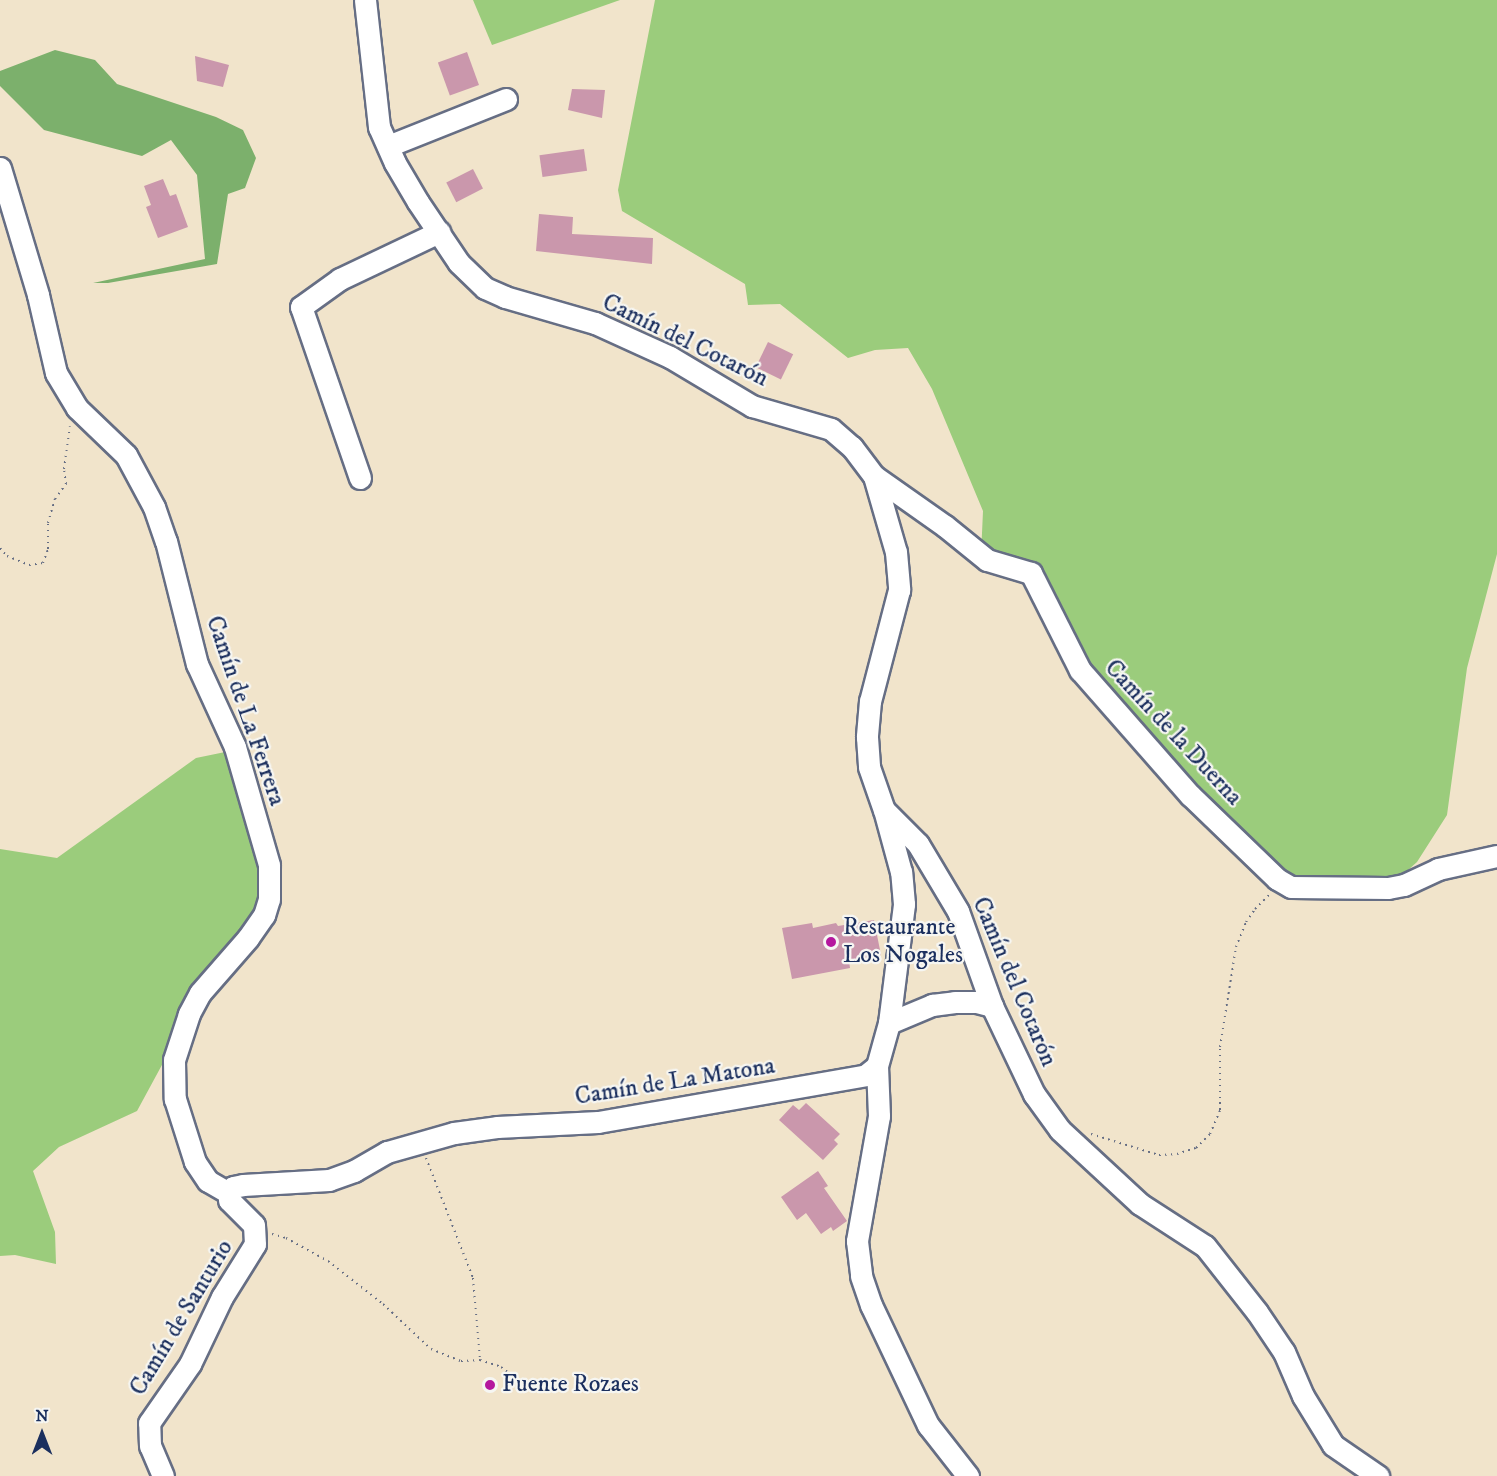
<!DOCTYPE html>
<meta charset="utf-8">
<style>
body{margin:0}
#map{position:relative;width:1497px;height:1476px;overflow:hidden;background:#f1e4cb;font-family:"IM FELL DW Pica",serif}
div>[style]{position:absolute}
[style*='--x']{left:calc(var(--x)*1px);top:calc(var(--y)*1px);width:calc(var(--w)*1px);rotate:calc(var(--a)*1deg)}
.green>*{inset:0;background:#9bcc7c}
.forest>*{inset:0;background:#7cb06c}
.building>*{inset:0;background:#ca97ac;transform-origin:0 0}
.path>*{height:2px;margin-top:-1px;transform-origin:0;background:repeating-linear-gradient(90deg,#666e84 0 1.5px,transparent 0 6px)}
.roads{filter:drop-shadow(2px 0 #666e84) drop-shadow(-2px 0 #666e84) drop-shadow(0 2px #666e84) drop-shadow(0 -2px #666e84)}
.minor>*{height:21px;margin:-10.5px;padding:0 10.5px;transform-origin:10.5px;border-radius:10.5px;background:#fff}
.dots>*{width:16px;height:16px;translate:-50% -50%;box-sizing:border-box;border:3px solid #f6f6f2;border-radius:50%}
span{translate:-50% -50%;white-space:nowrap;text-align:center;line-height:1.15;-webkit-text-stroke:4.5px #f6f6f2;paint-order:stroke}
.street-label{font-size:24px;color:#1b2f5e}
.poi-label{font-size:24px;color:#1b2f5e}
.left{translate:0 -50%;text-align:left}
.north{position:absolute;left:12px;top:1404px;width:60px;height:60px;-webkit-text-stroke:4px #f6f6f2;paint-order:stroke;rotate:0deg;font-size:16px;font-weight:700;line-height:24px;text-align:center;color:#1b2f5e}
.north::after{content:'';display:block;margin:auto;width:21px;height:27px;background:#1b2f5e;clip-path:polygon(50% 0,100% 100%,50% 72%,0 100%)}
</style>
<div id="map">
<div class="green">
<div style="clip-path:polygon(473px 0,620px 0,492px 45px)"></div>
<div style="clip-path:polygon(655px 0,1497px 0,1497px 554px,1467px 668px,1447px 815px,1417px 862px,1388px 888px,1277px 879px,1080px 670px,1038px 582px,981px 555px,983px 511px,932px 389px,908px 348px,875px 350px,848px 358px,780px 304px,748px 305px,745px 284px,622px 211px,618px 190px)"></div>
<div style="clip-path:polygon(230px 751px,261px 866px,263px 899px,244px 933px,194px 985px,171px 1032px,163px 1063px,137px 1111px,59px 1147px,33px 1171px,55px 1232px,56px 1264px,15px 1255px,0 1256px,0 849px,57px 858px,196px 758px)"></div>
</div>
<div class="forest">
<div style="clip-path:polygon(55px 50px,95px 60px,117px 84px,216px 117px,243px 130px,256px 158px,245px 188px,228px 194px,217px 264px,108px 283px,93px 283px,205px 259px,197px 175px,171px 140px,142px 156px,44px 130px,0 86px,0 71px)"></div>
</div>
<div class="building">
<div style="left:467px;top:52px;width:35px;height:31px;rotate:70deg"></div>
<div style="clip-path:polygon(195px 56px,229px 65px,223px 87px,197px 81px)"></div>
<div style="clip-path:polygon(572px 89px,605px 90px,602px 118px,568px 110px)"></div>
<div style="left:584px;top:149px;width:22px;height:45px;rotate:82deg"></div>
<div style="left:473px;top:169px;width:22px;height:30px;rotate:63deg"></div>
<div style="clip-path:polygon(163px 179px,170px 196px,176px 194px,188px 227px,158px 238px,146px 207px,151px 205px,144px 186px)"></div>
<div style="clip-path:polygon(539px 214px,573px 217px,572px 234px,653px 238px,652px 264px,536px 251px)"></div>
<div style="left:768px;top:342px;width:28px;height:28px;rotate:26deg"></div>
<div style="clip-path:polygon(874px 920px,881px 955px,849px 961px,850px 968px,792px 979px,782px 928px,812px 923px,813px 928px,836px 923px,838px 926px)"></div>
<div style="clip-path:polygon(806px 1103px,840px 1134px,834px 1140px,838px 1144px,823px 1160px,779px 1120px,793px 1105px,799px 1110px)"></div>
<div style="clip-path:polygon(818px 1171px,828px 1186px,824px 1188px,847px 1221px,833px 1231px,831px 1227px,821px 1234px,806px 1213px,797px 1220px,781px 1197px)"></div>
</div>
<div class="path">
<div style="--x:0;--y:548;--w:11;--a:49"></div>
<div style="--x:7;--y:556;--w:24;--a:22"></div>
<div style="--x:29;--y:565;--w:14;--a:-8"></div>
<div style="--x:43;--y:563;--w:15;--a:-70"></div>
<div style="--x:48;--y:549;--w:26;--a:-90"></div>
<div style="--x:48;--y:523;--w:25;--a:-74"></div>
<div style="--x:55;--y:499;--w:19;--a:-54"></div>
<div style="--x:66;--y:484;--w:15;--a:-98"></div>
<div style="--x:64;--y:469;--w:43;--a:-82.1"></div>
<div style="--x:1091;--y:1134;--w:71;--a:17.2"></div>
<div style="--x:1159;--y:1155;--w:18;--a:-3"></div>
<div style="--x:1177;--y:1154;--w:20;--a:-18"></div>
<div style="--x:1196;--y:1148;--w:20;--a:-45"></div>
<div style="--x:1210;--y:1134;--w:26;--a:-67"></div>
<div style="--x:1220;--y:1110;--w:63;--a:-90"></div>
<div style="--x:1220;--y:1047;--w:101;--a:-80.9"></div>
<div style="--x:1236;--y:947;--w:27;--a:-68"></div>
<div style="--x:1246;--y:922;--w:16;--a:-55"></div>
<div style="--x:1255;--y:909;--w:21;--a:-45"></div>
<div style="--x:426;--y:1158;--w:129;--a:68.6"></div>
<div style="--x:473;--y:1278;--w:81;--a:85.1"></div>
<div style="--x:272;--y:1234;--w:15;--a:16"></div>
<div style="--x:286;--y:1238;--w:48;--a:28.7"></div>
<div style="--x:328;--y:1261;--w:70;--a:38"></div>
<div style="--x:383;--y:1304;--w:66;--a:43.2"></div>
<div style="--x:431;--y:1349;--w:32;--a:22"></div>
<div style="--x:461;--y:1361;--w:19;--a:-3"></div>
<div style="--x:480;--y:1360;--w:22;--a:18"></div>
<div style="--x:501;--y:1367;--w:20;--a:37"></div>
</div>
<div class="roads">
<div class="minor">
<div style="--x:365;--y:0;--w:128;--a:83.7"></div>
<div style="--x:379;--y:127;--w:39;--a:66"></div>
<div style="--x:395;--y:163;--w:45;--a:59.5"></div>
<div style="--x:418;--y:202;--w:73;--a:56.1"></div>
<div style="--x:459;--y:263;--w:36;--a:44"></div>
<div style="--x:485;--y:288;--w:22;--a:24"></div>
<div style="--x:505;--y:297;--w:94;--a:16.1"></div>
<div style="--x:595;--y:323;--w:82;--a:24.4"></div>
<div style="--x:670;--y:357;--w:96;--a:30.9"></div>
<div style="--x:752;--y:406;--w:82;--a:16.2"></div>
<div style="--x:831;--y:429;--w:28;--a:41"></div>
<div style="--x:852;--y:447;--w:36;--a:53"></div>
<div style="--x:874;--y:476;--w:79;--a:73.9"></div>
<div style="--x:896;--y:552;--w:38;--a:85"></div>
<div style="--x:899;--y:590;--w:115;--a:104.6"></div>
<div style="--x:870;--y:701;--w:36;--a:95"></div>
<div style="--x:867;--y:737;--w:30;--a:86"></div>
<div style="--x:869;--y:767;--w:46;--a:70.8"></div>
<div style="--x:884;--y:810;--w:48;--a:45"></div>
<div style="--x:918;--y:844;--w:78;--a:59.2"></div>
<div style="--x:958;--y:911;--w:101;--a:70.3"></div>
<div style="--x:992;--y:1006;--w:98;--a:64.5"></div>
<div style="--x:1034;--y:1094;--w:44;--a:54.2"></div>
<div style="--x:1060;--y:1130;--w:109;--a:42.8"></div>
<div style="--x:1140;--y:1204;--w:77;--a:32.9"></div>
<div style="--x:1205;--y:1246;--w:84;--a:51.8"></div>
<div style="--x:1257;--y:1312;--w:48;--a:56"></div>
<div style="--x:1284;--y:1352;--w:48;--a:66.6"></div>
<div style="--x:1303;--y:1396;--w:57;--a:58.5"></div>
<div style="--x:1333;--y:1445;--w:55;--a:34.6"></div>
<div style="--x:388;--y:146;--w:127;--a:-21.7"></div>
<div style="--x:0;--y:168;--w:133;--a:73.3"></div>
<div style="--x:38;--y:295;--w:80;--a:77"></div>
<div style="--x:56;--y:373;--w:41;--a:59"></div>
<div style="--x:77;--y:408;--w:68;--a:43.8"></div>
<div style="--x:126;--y:455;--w:59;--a:61.7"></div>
<div style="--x:154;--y:507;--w:36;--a:71"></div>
<div style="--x:166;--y:541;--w:127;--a:75.9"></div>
<div style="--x:197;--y:664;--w:91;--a:65.4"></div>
<div style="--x:235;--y:747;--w:123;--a:73.9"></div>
<div style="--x:269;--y:865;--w:34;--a:90"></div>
<div style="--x:269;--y:899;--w:17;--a:107"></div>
<div style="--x:264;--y:915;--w:28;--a:125"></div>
<div style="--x:248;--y:938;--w:73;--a:131.1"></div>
<div style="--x:200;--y:993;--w:24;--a:118"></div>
<div style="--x:189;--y:1014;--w:48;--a:108.1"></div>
<div style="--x:174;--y:1060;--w:39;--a:89"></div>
<div style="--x:175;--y:1099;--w:66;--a:72.4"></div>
<div style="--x:195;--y:1162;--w:23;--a:56"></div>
<div style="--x:208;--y:1181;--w:24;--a:30"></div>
<div style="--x:874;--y:476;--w:87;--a:35.2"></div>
<div style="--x:945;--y:526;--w:54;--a:39"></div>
<div style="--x:987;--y:560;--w:46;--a:16.5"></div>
<div style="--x:1031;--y:573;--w:109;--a:63.2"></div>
<div style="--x:1080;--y:670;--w:167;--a:48.7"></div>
<div style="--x:1190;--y:795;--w:121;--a:44"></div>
<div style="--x:1277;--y:879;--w:16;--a:30"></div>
<div style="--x:1291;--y:887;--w:97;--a:0.6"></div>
<div style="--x:1388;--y:888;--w:16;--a:-11"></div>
<div style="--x:1404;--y:885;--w:38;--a:-25"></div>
<div style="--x:1438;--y:869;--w:60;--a:-12.4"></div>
<div style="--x:360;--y:478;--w:181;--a:-109"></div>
<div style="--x:301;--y:307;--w:48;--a:-35.7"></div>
<div style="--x:340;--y:279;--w:110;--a:-25.4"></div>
<div style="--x:889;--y:1023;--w:47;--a:-22.7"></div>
<div style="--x:932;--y:1005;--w:23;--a:-7"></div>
<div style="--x:955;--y:1002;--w:22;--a:0"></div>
<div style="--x:977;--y:1002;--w:16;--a:15"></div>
<div style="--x:877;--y:1066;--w:50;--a:87.7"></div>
<div style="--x:879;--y:1116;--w:127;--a:100"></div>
<div style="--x:857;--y:1241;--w:35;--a:83"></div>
<div style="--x:861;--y:1276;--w:31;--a:71"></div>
<div style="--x:871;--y:1305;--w:133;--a:64.6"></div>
<div style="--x:928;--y:1425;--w:65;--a:51.9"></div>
<div style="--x:229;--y:1193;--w:7;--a:-56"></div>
<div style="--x:233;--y:1187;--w:10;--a:-11"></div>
<div style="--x:243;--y:1185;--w:86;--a:-3.3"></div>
<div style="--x:329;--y:1180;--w:27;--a:-20"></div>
<div style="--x:354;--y:1171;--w:38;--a:-30"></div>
<div style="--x:387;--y:1152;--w:70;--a:-15.8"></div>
<div style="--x:454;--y:1133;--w:43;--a:-7.9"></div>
<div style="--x:497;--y:1127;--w:101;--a:-2.8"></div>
<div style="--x:598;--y:1122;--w:272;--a:-9.9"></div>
<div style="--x:866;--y:1075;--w:14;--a:-39"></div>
<div style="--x:877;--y:1066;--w:45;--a:-74.4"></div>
<div style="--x:889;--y:1023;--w:120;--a:-82.8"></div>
<div style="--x:904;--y:904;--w:32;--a:-95"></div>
<div style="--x:901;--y:872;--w:61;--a:-105.2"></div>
<div style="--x:163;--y:1476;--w:33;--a:-113"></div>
<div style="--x:150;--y:1446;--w:23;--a:-92"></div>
<div style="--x:149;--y:1423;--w:72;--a:-55.2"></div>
<div style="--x:190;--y:1364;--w:74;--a:-64.5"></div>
<div style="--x:222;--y:1297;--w:62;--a:-58.1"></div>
<div style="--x:255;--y:1244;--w:19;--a:-93"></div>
<div style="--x:254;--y:1225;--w:35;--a:-135"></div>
<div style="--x:229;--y:1200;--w:7;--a:-90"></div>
</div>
</div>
<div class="dots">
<div style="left:831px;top:942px;background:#b5179e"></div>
<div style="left:490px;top:1385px;background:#b5179e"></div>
</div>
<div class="street-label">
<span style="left:685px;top:341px;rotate:26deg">Camín del Cotarón</span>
<span style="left:245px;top:711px;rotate:71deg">Camín de La Ferrera</span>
<span style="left:1173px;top:733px;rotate:47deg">Camín de la Duerna</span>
<span style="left:1014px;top:982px;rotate:67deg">Camín del Cotarón</span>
<span style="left:675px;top:1082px;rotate:-9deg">Camín de La Matona</span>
<span style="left:182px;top:1318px;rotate:-59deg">Camín de Santurio</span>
</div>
<div class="poi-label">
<span class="left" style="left:843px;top:942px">Restaurante<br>Los Nogales</span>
<span class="left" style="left:502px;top:1385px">Fuente Rozaes</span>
</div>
<div class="north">N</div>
</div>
